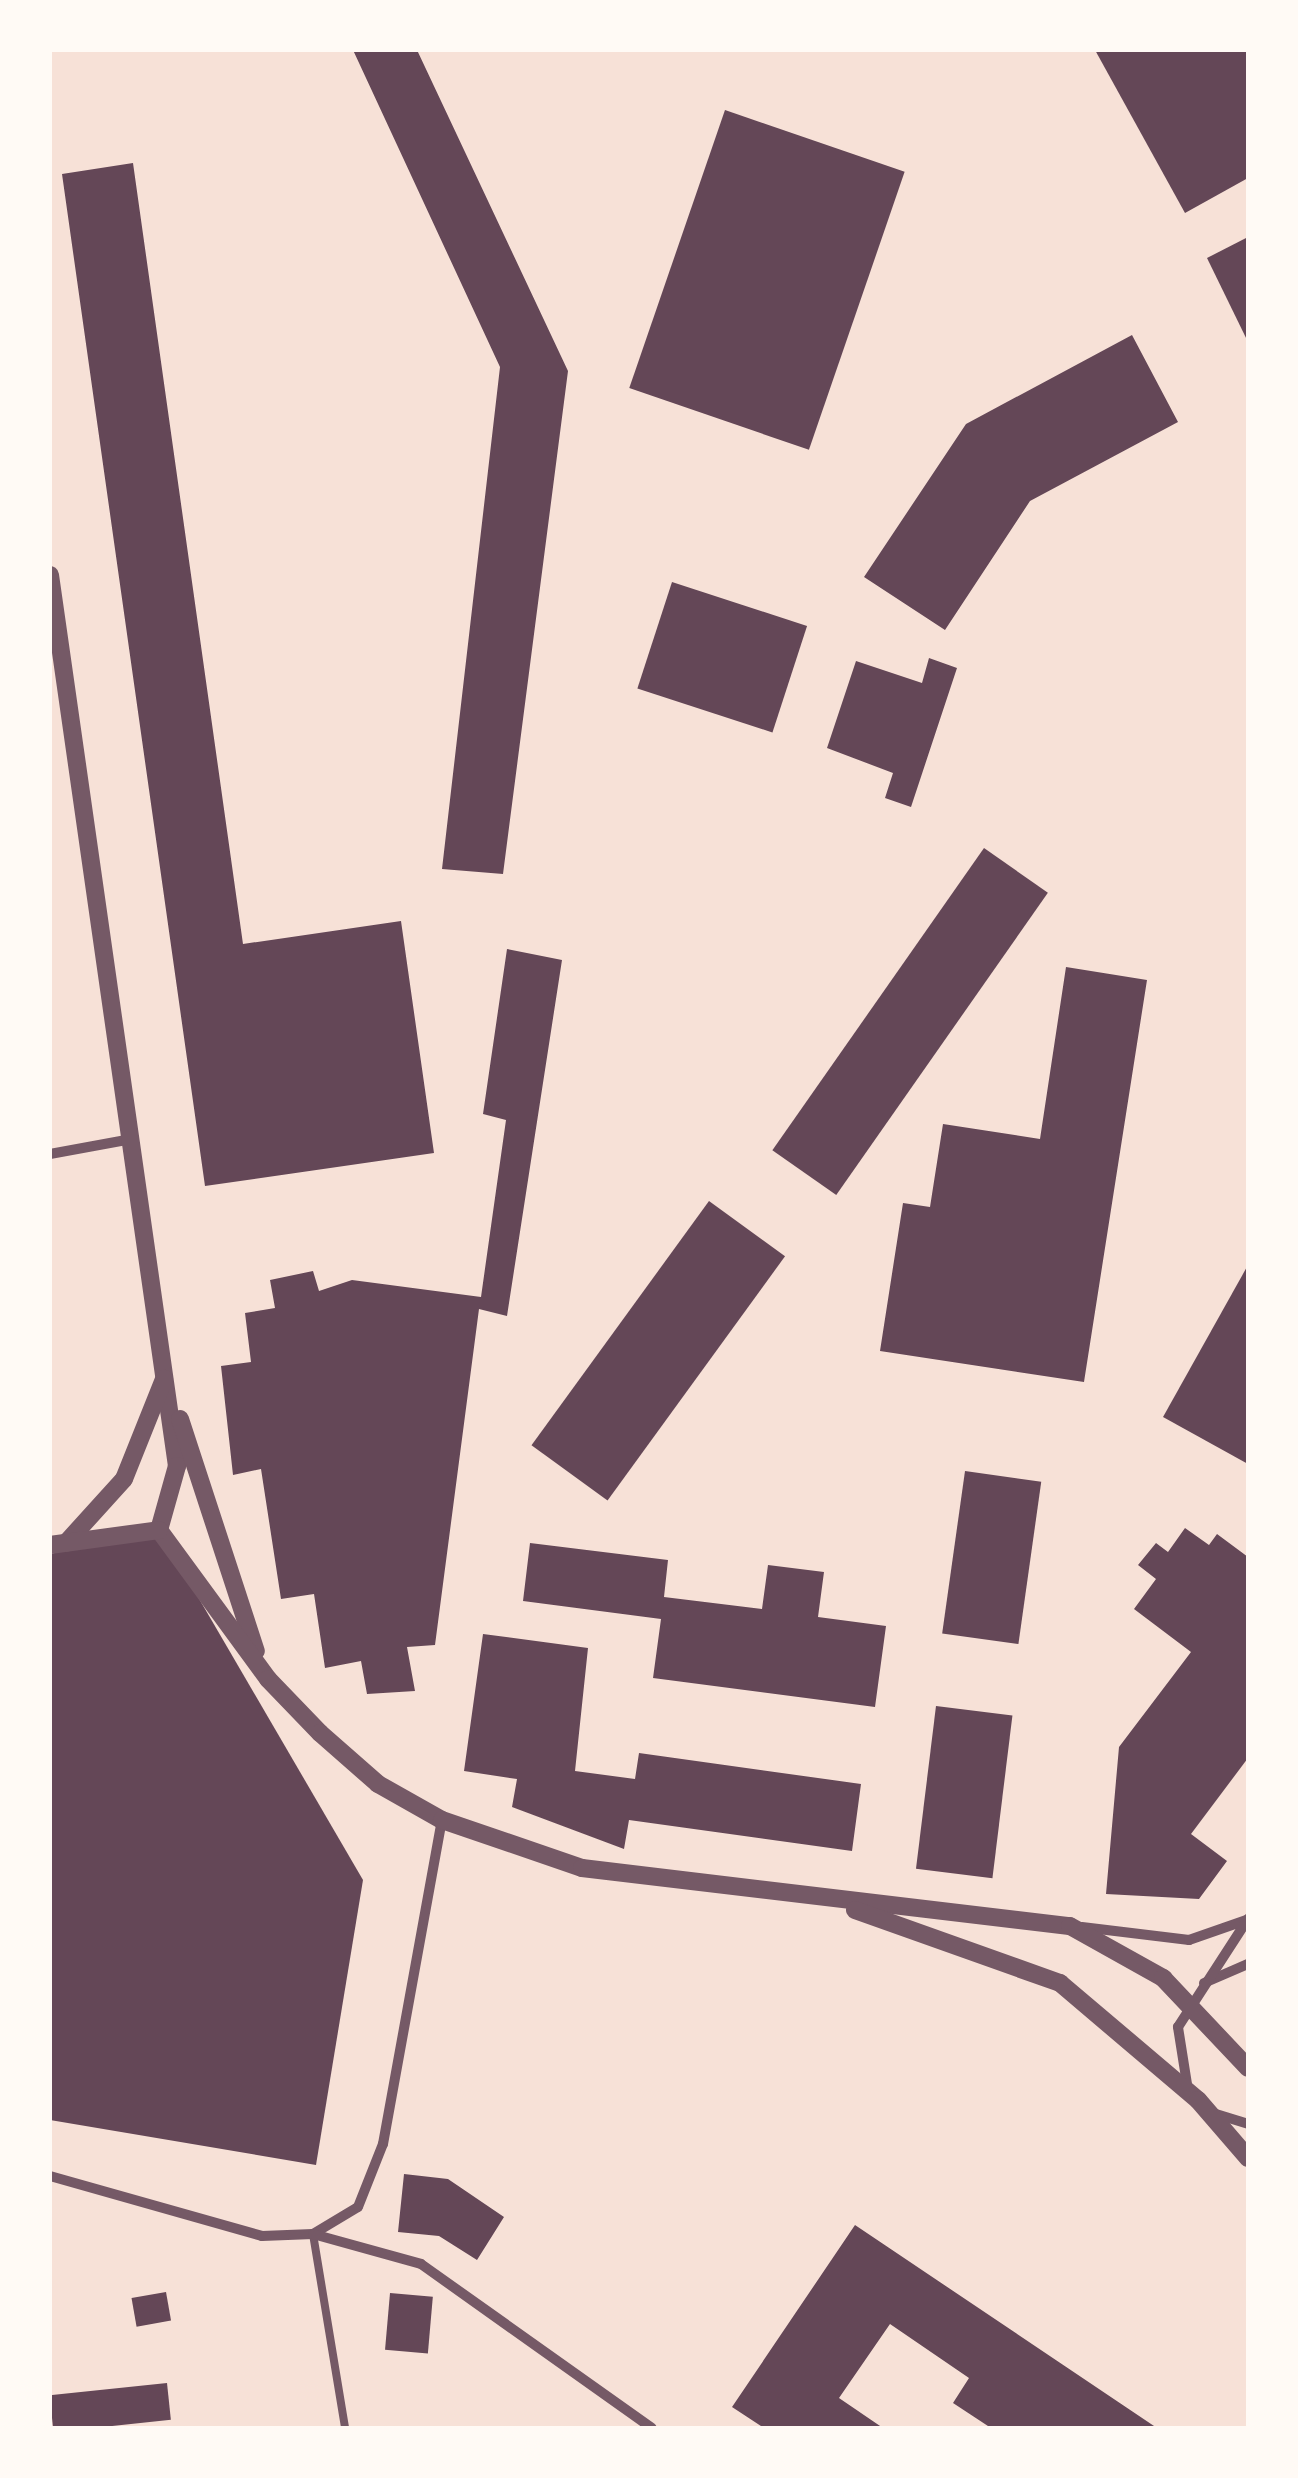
<!DOCTYPE html>
<style>
body{margin:0}
#map{position:relative;width:1298px;height:2478px;overflow:hidden;background:#f7e1d7;font-family:Figtree,sans-serif}
div>[style]{position:absolute}
[style*='--x']{left:calc(var(--x)*1px);top:calc(var(--y)*1px);width:calc(var(--w)*1px);rotate:calc(var(--a)*1deg)}
.building>*{inset:0;background:#644757;transform-origin:0 0}
.service>*{height:8px;margin:-4px;padding:0 4px;transform-origin:4px;border-radius:4px;background:#755966}
.minor>*{height:10px;margin:-5px;padding:0 5px;transform-origin:5px;border-radius:5px;background:#755966}
.tertiary>*{height:18px;margin:-9px;padding:0 9px;transform-origin:9px;border-radius:9px;background:#755966}
span{translate:-50% -50%;white-space:nowrap;text-align:center;line-height:1.15;-webkit-text-stroke:10px #fffaf5;paint-order:stroke}
.frame{position:absolute;inset:0;border:52px solid #fffaf5;pointer-events:none}
</style>
<div id="map">
<div class="building">
<div style="clip-path:polygon(353px 50px,417px 50px,568px 371px,503px 874px,442px 869px,500px 367px)"></div>
<div style="clip-path:polygon(1095px 50px,1248px 50px,1248px 178px,1185px 213px)"></div>
<div style="left:725px;top:110px;width:190px;height:294px;rotate:19deg"></div>
<div style="clip-path:polygon(133px 163px,243px 944px,401px 921px,434px 1153px,205px 1186px,62px 174px)"></div>
<div style="clip-path:polygon(1248px 237px,1248px 342px,1207px 258px)"></div>
<div style="clip-path:polygon(1132px 335px,1178px 422px,1030px 501px,945px 630px,864px 577px,966px 424px)"></div>
<div style="left:672px;top:582px;width:142px;height:112px;rotate:18deg"></div>
<div style="clip-path:polygon(929px 658px,957px 668px,911px 807px,885px 798px,893px 773px,827px 748px,856px 661px,922px 683px)"></div>
<div style="left:984px;top:848px;width:78px;height:369px;rotate:35deg"></div>
<div style="clip-path:polygon(507px 949px,562px 960px,507px 1316px,479px 1309px,435px 1645px,407px 1647px,415px 1691px,367px 1694px,361px 1661px,325px 1668px,314px 1594px,281px 1599px,261px 1469px,233px 1475px,221px 1366px,251px 1362px,245px 1313px,275px 1308px,270px 1280px,313px 1271px,319px 1291px,352px 1280px,481px 1297px,506px 1120px,483px 1114px)"></div>
<div style="clip-path:polygon(1066px 967px,1147px 980px,1084px 1382px,880px 1351px,903px 1203px,930px 1207px,943px 1124px,1040px 1139px)"></div>
<div style="left:709px;top:1201px;width:94px;height:302px;rotate:36deg"></div>
<div style="clip-path:polygon(1248px 1265px,1248px 1464px,1163px 1417px)"></div>
<div style="left:965px;top:1471px;width:77px;height:164px;rotate:8deg"></div>
<div style="clip-path:polygon(1185px 1528px,1209px 1545px,1217px 1534px,1248px 1557px,1248px 1758px,1191px 1834px,1227px 1861px,1199px 1899px,1106px 1894px,1119px 1747px,1191px 1652px,1134px 1609px,1156px 1579px,1138px 1565px,1156px 1543px,1168px 1552px)"></div>
<div style="clip-path:polygon(159px 1530px,363px 1880px,316px 2165px,50px 2120px,50px 1554px)"></div>
<div style="clip-path:polygon(530px 1543px,668px 1560px,664px 1597px,762px 1609px,768px 1565px,824px 1572px,818px 1617px,886px 1626px,875px 1707px,653px 1678px,661px 1619px,523px 1601px)"></div>
<div style="clip-path:polygon(483px 1634px,588px 1648px,575px 1771px,635px 1779px,639px 1753px,861px 1784px,852px 1851px,629px 1820px,624px 1849px,512px 1807px,517px 1779px,464px 1771px)"></div>
<div style="left:936px;top:1706px;width:77px;height:164px;rotate:7deg"></div>
<div style="clip-path:polygon(404px 2174px,448px 2179px,504px 2217px,477px 2260px,439px 2236px,398px 2232px)"></div>
<div style="clip-path:polygon(855px 2225px,1157px 2428px,991px 2428px,953px 2403px,969px 2378px,890px 2324px,839px 2398px,883px 2428px,764px 2428px,732px 2407px)"></div>
<div style="left:166px;top:2292px;width:29px;height:35px;rotate:80deg"></div>
<div style="left:390px;top:2293px;width:43px;height:57px;rotate:5deg"></div>
<div style="left:167px;top:2383px;width:37px;height:118px;rotate:84deg"></div>
</div>
<div class="service">
<div style="--x:313;--y:2234;--w:197;--a:80.6"></div>
</div>
<div class="minor">
<div style="--x:50;--y:1154;--w:83;--a:-10.4"></div>
<div style="--x:1082;--y:1927;--w:108;--a:6.9"></div>
<div style="--x:1189;--y:1940;--w:60;--a:-19.3"></div>
<div style="--x:1204;--y:1983;--w:48;--a:-23.4"></div>
<div style="--x:1187;--y:2084;--w:58;--a:-99"></div>
<div style="--x:1178;--y:2027;--w:129;--a:-57.1"></div>
<div style="--x:1216;--y:2114;--w:34;--a:17"></div>
<div style="--x:50;--y:2176;--w:220;--a:15.8"></div>
<div style="--x:262;--y:2236;--w:51;--a:-2.2"></div>
<div style="--x:313;--y:2234;--w:52;--a:-31"></div>
<div style="--x:358;--y:2207;--w:68;--a:-68.4"></div>
<div style="--x:383;--y:2144;--w:329;--a:-79.7"></div>
<div style="--x:313;--y:2234;--w:112;--a:15.5"></div>
<div style="--x:421;--y:2264;--w:283;--a:35.4"></div>
</div>
<div class="tertiary">
<div style="--x:50;--y:575;--w:900;--a:81.89"></div>
<div style="--x:177;--y:1466;--w:66;--a:105.7"></div>
<div style="--x:180;--y:1419;--w:244;--a:71.9"></div>
<div style="--x:159;--y:1530;--w:185;--a:53.8"></div>
<div style="--x:268;--y:1679;--w:75;--a:46.1"></div>
<div style="--x:320;--y:1733;--w:77;--a:41.3"></div>
<div style="--x:378;--y:1784;--w:73;--a:29.4"></div>
<div style="--x:442;--y:1820;--w:148;--a:18.9"></div>
<div style="--x:582;--y:1868;--w:491;--a:6.8"></div>
<div style="--x:1070;--y:1926;--w:107;--a:29.2"></div>
<div style="--x:1163;--y:1978;--w:124;--a:46.6"></div>
<div style="--x:66;--y:1543;--w:86;--a:-47.8"></div>
<div style="--x:124;--y:1479;--w:108;--a:-68.2"></div>
<div style="--x:50;--y:1545;--w:110;--a:-7.8"></div>
<div style="--x:855;--y:1910;--w:218;--a:19.6"></div>
<div style="--x:1060;--y:1983;--w:181;--a:40.3"></div>
<div style="--x:1198;--y:2100;--w:77;--a:49.2"></div>
</div>
<div class="frame"></div>
</div>
